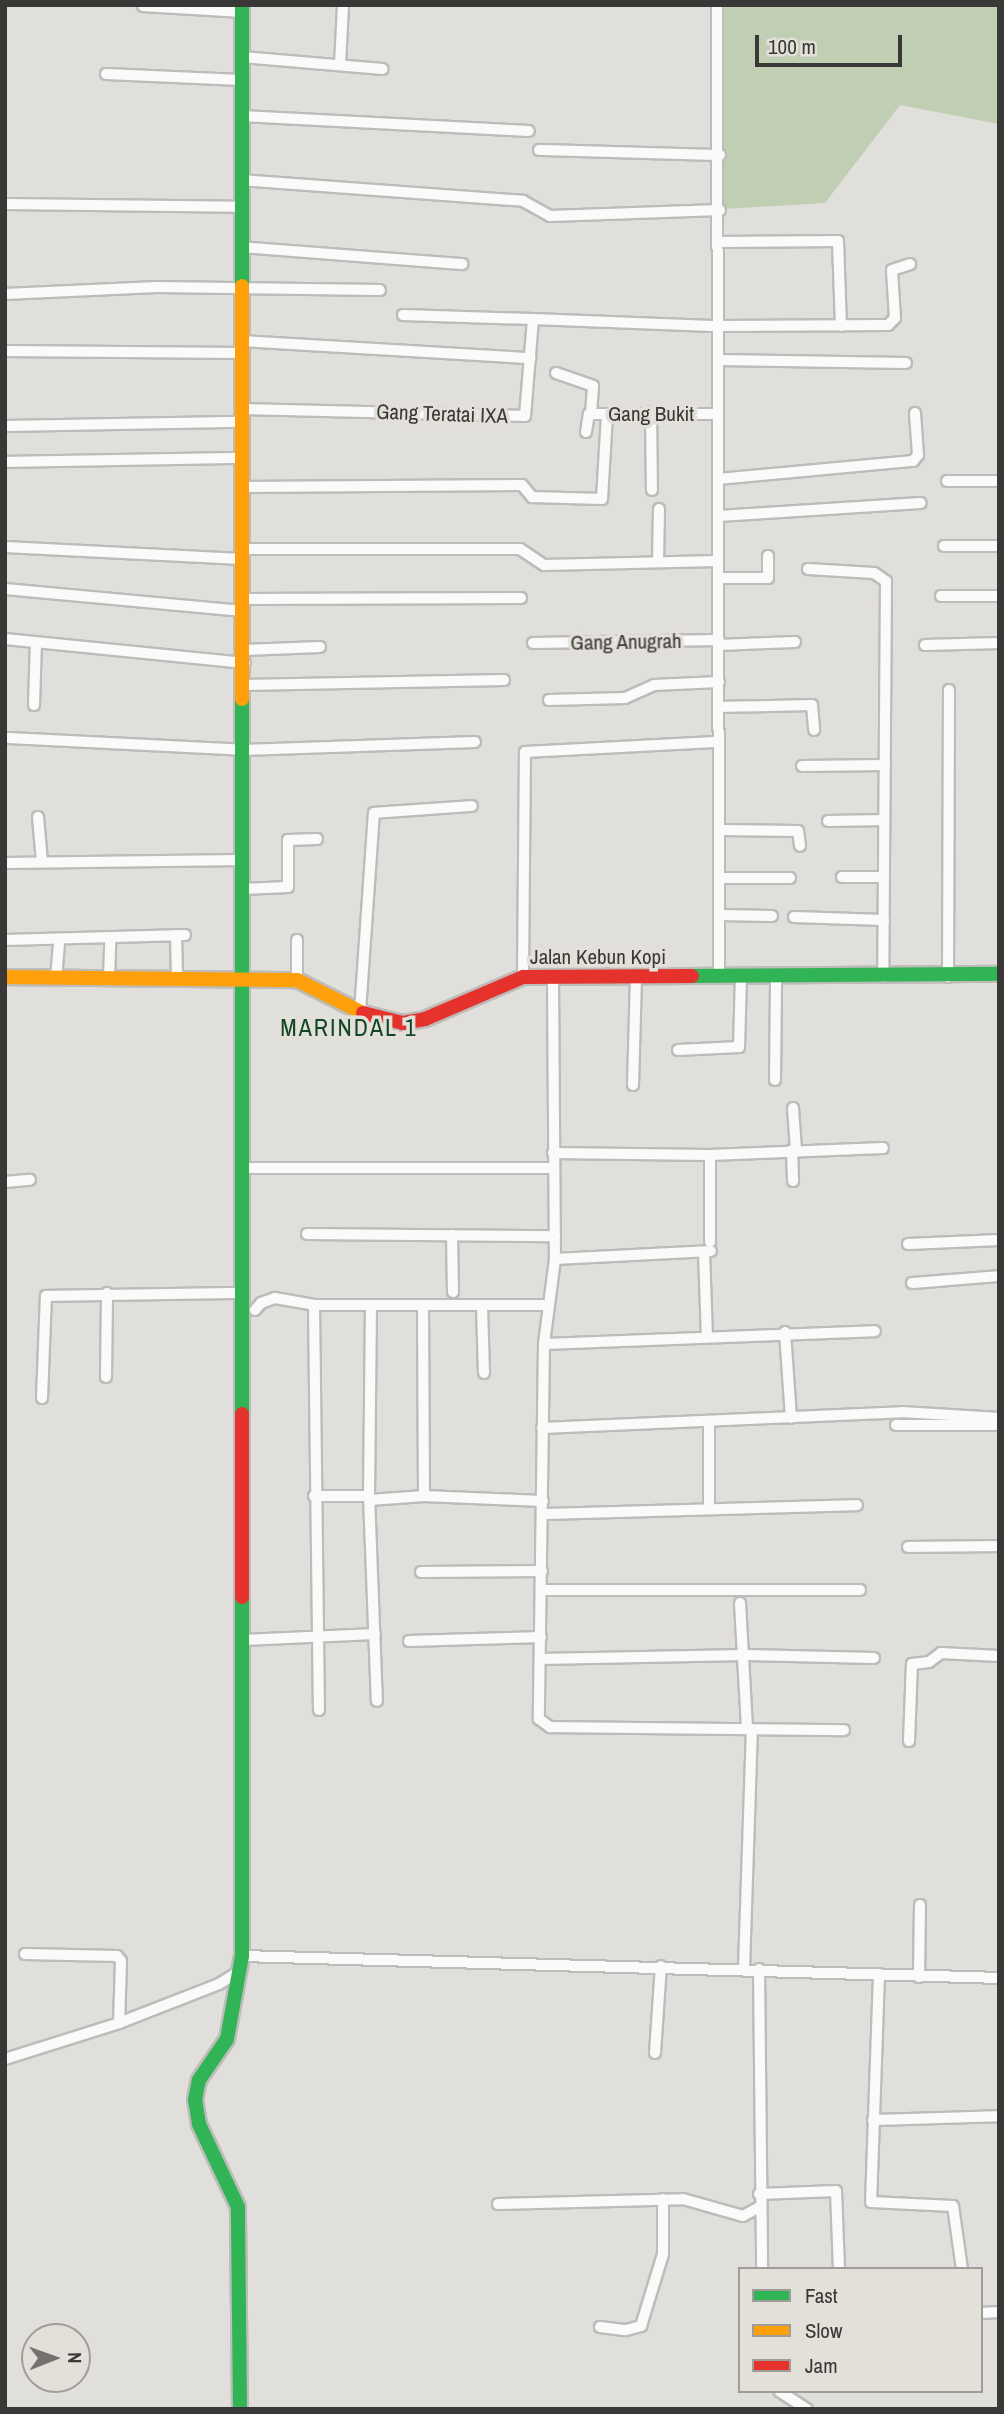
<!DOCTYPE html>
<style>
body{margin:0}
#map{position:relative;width:1004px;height:2414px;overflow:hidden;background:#e1dfdc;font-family:"Archivo Narrow",sans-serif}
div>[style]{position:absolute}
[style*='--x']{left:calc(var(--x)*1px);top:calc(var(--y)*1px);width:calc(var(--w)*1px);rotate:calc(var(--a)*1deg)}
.green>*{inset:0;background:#c0ceb3}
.roads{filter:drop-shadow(2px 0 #bdbcb9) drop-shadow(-2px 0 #bdbcb9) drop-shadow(0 2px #bdbcb9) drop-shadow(0 -2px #bdbcb9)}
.street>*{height:10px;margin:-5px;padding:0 5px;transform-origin:5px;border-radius:5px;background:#fafafa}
.fast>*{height:14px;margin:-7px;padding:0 7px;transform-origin:7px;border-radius:7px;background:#30b455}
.slow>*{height:14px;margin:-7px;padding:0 7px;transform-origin:7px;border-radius:7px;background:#ff9f0a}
.jam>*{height:14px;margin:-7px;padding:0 7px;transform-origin:7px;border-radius:7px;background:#e5322d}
span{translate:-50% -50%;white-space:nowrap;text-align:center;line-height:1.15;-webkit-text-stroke:7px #e3e0da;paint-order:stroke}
.street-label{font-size:21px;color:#393836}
.quarter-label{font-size:24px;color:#124726;letter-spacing:2px}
.frame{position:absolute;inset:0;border:7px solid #393836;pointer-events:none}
.legend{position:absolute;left:738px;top:2267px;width:245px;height:126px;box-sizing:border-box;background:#e3e0da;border:2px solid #9f9d98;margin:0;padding:9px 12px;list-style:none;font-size:21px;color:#393836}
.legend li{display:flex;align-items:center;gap:14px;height:35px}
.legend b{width:35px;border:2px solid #9f9d98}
.north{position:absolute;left:21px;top:2323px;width:70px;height:70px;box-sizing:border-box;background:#e3e0da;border:2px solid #9f9d98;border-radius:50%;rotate:89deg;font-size:19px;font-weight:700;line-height:28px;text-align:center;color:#393836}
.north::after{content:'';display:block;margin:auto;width:24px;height:32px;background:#747270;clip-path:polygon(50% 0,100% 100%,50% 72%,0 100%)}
.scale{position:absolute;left:755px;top:35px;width:147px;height:32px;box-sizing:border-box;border:4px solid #393836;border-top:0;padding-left:9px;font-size:21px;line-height:24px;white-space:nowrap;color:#393836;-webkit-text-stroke:5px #e3e0da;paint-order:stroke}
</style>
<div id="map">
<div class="green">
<div style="clip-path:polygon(721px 5px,999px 5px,999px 124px,900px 105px,825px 203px,724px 209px)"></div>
</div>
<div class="roads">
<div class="street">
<div style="--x:717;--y:5;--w:972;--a:89.88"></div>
<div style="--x:143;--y:6;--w:99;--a:3.5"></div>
<div style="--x:242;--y:57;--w:141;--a:4.9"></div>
<div style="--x:340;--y:65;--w:60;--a:-87.1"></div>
<div style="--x:106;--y:74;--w:136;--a:2.5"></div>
<div style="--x:242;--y:116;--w:287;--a:3"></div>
<div style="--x:539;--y:150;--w:181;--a:1.6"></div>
<div style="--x:240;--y:180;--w:284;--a:4.2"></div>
<div style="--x:523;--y:201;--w:31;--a:29"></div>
<div style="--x:550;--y:216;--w:170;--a:-2"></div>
<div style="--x:5;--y:204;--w:234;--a:0.7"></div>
<div style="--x:719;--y:242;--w:119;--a:-0.5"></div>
<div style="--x:838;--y:241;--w:85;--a:88"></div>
<div style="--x:240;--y:247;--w:223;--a:4.4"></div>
<div style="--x:5;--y:294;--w:152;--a:-2.6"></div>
<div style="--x:157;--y:287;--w:223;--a:0.8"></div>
<div style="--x:403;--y:315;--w:130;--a:1.8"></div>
<div style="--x:241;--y:341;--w:290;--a:3.4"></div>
<div style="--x:5;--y:351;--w:237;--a:0.5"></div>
<div style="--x:719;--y:360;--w:187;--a:0.9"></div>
<div style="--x:556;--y:373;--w:39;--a:19"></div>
<div style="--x:593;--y:386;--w:28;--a:94"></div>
<div style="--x:242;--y:409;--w:283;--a:1.4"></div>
<div style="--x:525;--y:416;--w:97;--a:-85.3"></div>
<div style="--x:533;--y:319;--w:186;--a:2.2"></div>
<div style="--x:719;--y:326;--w:169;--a:-0.3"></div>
<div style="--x:888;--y:325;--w:10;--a:-45"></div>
<div style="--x:895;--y:318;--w:48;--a:-93.6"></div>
<div style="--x:892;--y:270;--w:19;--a:-18"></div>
<div style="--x:651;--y:412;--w:78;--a:89.3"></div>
<div style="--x:5;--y:426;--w:237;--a:-1"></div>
<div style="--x:586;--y:432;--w:18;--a:-81"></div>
<div style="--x:589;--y:414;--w:129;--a:0"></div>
<div style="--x:5;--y:462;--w:238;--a:-1"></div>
<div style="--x:718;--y:479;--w:196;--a:-5.3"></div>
<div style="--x:913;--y:461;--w:8;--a:-50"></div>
<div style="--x:918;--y:455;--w:42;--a:-94.1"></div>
<div style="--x:947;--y:481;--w:52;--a:0"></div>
<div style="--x:243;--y:487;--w:279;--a:-0.4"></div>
<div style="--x:522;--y:485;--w:16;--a:50"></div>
<div style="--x:532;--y:497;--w:70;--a:1.6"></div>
<div style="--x:602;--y:499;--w:85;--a:-86.6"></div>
<div style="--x:719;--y:516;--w:202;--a:-3.7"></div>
<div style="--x:944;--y:546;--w:55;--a:0"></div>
<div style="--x:5;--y:547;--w:237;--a:2.9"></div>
<div style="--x:242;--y:549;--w:278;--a:0"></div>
<div style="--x:520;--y:549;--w:29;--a:34"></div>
<div style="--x:544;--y:565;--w:173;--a:-1.3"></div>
<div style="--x:658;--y:561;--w:52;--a:-88.9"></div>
<div style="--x:808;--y:569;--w:66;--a:3.5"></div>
<div style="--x:874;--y:573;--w:14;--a:34"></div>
<div style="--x:886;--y:581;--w:396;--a:90.4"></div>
<div style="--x:718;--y:578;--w:50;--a:0"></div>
<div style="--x:768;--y:578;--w:22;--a:-90"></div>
<div style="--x:5;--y:589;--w:239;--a:5.3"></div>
<div style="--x:941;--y:596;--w:58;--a:0"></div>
<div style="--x:243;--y:599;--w:278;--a:-0.2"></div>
<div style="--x:5;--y:639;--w:241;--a:5.7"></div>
<div style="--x:533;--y:643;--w:186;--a:-0.9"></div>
<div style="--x:719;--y:645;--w:76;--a:-2.3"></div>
<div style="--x:925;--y:645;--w:74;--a:-1.5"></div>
<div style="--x:244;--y:650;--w:76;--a:-2.3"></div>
<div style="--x:244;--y:685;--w:260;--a:-1.1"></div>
<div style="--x:549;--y:700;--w:76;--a:-1.5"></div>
<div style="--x:625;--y:698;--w:32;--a:-24"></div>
<div style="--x:654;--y:685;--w:65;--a:-2.6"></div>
<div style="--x:34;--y:705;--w:62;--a:-88.2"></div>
<div style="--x:719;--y:707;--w:93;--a:-1.2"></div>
<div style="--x:812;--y:705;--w:25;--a:85"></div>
<div style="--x:9;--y:738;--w:234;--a:2.9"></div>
<div style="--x:243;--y:750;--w:232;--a:-2"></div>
<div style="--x:802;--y:766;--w:83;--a:-0.7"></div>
<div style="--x:38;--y:817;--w:45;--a:84.9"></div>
<div style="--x:828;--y:821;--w:56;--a:-1"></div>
<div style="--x:720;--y:830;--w:78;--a:0.7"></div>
<div style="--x:798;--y:831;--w:15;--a:82"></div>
<div style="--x:5;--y:863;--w:237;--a:-0.7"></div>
<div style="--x:842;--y:877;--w:42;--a:0"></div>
<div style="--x:720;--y:878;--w:70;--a:0"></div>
<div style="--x:242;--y:889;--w:46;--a:-2.5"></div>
<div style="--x:288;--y:887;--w:47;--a:-90"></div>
<div style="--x:288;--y:840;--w:29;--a:-2"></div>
<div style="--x:719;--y:915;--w:53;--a:1.1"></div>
<div style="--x:794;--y:917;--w:90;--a:1.9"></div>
<div style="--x:176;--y:935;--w:42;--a:88.6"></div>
<div style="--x:5;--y:940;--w:180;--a:-1.6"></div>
<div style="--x:523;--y:977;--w:225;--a:-89.5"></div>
<div style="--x:525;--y:752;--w:194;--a:-3"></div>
<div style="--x:948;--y:977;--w:287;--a:-89.8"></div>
<div style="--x:56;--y:978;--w:37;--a:-85"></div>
<div style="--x:109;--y:978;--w:38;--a:-88"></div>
<div style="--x:553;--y:978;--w:281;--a:89.6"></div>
<div style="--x:555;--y:1259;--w:86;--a:97.4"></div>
<div style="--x:544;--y:1344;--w:375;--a:90.8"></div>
<div style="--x:539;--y:1719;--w:14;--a:36"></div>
<div style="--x:550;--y:1727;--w:294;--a:0.6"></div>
<div style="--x:297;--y:980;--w:40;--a:-90"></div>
<div style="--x:360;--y:1012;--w:199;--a:-86"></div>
<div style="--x:374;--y:813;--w:98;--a:-4.1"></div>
<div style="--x:678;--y:1050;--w:61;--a:-2.8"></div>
<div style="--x:739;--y:1047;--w:70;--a:-88.4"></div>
<div style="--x:775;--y:1080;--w:103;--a:-89.4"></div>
<div style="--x:633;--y:1085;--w:107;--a:-88.4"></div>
<div style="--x:793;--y:1108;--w:42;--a:85.9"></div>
<div style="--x:792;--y:1150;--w:31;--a:88"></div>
<div style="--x:553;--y:1153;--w:157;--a:0.7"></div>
<div style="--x:710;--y:1155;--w:173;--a:-2.3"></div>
<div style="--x:710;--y:1155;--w:87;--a:90"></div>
<div style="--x:243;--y:1168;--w:311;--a:0"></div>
<div style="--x:5;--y:1182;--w:25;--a:-5"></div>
<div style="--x:307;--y:1234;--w:248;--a:0.5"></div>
<div style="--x:452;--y:1235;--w:57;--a:89"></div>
<div style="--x:908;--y:1244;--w:91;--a:-2.5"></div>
<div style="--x:704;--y:1252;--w:85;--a:88"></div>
<div style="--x:555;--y:1259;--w:156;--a:-2.9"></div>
<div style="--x:912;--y:1283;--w:87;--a:-4.6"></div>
<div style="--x:314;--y:1305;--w:405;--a:89.3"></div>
<div style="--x:371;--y:1305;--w:191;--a:90.6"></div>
<div style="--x:369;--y:1496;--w:205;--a:87.8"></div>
<div style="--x:423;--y:1305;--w:191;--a:89.7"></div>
<div style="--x:482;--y:1306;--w:67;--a:88.3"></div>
<div style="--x:255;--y:1310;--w:9;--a:-49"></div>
<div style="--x:261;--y:1303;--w:15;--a:-20"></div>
<div style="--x:275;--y:1298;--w:40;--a:10"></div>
<div style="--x:314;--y:1305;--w:233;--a:0"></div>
<div style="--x:785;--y:1332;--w:86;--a:86"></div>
<div style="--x:544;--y:1344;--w:331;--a:-2.2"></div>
<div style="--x:106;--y:1377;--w:84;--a:-89.3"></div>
<div style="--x:42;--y:1398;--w:102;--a:-87.8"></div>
<div style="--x:46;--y:1296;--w:197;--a:-0.9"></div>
<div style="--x:896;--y:1425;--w:103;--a:0"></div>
<div style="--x:542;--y:1428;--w:360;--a:-2.5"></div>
<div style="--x:902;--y:1412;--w:97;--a:3.5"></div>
<div style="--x:314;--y:1496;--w:55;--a:0"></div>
<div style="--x:370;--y:1500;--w:54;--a:-4.2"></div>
<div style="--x:424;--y:1496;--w:119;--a:2.4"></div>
<div style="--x:709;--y:1508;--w:85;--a:-90"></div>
<div style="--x:543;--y:1514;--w:314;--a:-1.6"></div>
<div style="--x:908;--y:1547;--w:91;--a:-0.6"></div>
<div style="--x:421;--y:1572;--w:121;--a:-0.5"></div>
<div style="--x:542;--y:1590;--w:318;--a:0"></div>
<div style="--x:740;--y:1603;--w:126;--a:86.8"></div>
<div style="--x:243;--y:1640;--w:132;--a:-2.6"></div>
<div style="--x:409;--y:1641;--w:132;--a:-1.7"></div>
<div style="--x:540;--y:1659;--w:204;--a:-1.1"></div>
<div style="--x:744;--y:1655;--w:130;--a:1.3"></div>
<div style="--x:909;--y:1741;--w:77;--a:-87.8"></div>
<div style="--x:912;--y:1664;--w:17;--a:-7"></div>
<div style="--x:929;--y:1662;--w:15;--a:-37"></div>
<div style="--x:941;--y:1653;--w:58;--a:3"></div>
<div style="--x:25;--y:1954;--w:92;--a:1.2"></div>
<div style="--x:117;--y:1956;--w:6;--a:51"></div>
<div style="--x:121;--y:1961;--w:62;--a:91.8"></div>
<div style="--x:119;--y:2023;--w:107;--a:-21.3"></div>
<div style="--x:219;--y:1984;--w:26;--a:-32"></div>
<div style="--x:242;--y:1956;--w:757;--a:1.66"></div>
<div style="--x:744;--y:1968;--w:239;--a:-88.1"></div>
<div style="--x:759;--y:1969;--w:300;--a:89.4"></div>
<div style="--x:879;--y:1974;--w:228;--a:92"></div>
<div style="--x:871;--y:2202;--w:82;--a:2.8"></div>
<div style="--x:953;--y:2206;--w:64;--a:81.9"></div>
<div style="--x:919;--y:1977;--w:72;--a:-89.2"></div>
<div style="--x:655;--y:2053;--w:87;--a:-86.1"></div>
<div style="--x:5;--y:2059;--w:120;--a:-17.5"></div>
<div style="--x:873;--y:2120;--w:126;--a:-1.8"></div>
<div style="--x:759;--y:2194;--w:77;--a:-2.2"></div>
<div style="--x:836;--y:2191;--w:78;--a:87.8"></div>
<div style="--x:498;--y:2204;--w:185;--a:-1.5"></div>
<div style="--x:683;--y:2199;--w:62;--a:15.8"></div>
<div style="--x:743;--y:2216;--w:18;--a:-29"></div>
<div style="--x:981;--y:2313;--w:18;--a:-3"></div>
<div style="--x:600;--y:2327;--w:26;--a:7"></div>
<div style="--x:626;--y:2330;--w:16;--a:-15"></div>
<div style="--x:641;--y:2326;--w:75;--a:-73"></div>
<div style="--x:663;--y:2254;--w:55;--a:-90"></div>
<div style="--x:779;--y:2391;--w:33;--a:33"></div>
</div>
<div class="fast">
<div style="--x:242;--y:5;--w:281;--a:90"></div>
<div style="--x:242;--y:699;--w:715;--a:90"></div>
<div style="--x:692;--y:976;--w:307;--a:-0.4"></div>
<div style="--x:240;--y:2409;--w:202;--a:-90.6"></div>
<div style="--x:238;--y:2207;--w:92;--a:-115.2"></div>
<div style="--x:199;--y:2124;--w:24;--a:-99"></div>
<div style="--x:195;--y:2100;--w:20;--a:-79"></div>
<div style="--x:199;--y:2080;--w:50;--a:-55.7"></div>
<div style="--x:227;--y:2039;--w:84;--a:-79.8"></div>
<div style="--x:242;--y:1956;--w:359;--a:-90"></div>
</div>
<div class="slow">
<div style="--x:242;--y:286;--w:413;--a:90"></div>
<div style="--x:5;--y:977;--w:292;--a:0.6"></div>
<div style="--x:297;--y:980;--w:74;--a:26.6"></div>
</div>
<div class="jam">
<div style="--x:363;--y:1013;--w:41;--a:14"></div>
<div style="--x:403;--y:1023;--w:22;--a:-10"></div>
<div style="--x:425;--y:1019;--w:107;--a:-23.2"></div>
<div style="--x:523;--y:977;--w:169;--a:-0.3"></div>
<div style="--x:242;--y:1414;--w:183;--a:90"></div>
</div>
</div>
<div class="street-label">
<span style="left:442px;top:414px;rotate:2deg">Gang Teratai IXA</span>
<span style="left:651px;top:414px">Gang Bukit</span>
<span style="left:626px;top:642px;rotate:-1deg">Gang Anugrah</span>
<span style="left:598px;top:957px">Jalan Kebun Kopi</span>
</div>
<div class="quarter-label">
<span style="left:349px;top:1028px">MARINDAL 1</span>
</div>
<div class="frame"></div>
<ul class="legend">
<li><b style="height:9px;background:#30b455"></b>Fast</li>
<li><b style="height:9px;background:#ff9f0a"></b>Slow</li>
<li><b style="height:9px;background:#e5322d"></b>Jam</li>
</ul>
<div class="north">N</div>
<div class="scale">100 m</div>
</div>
